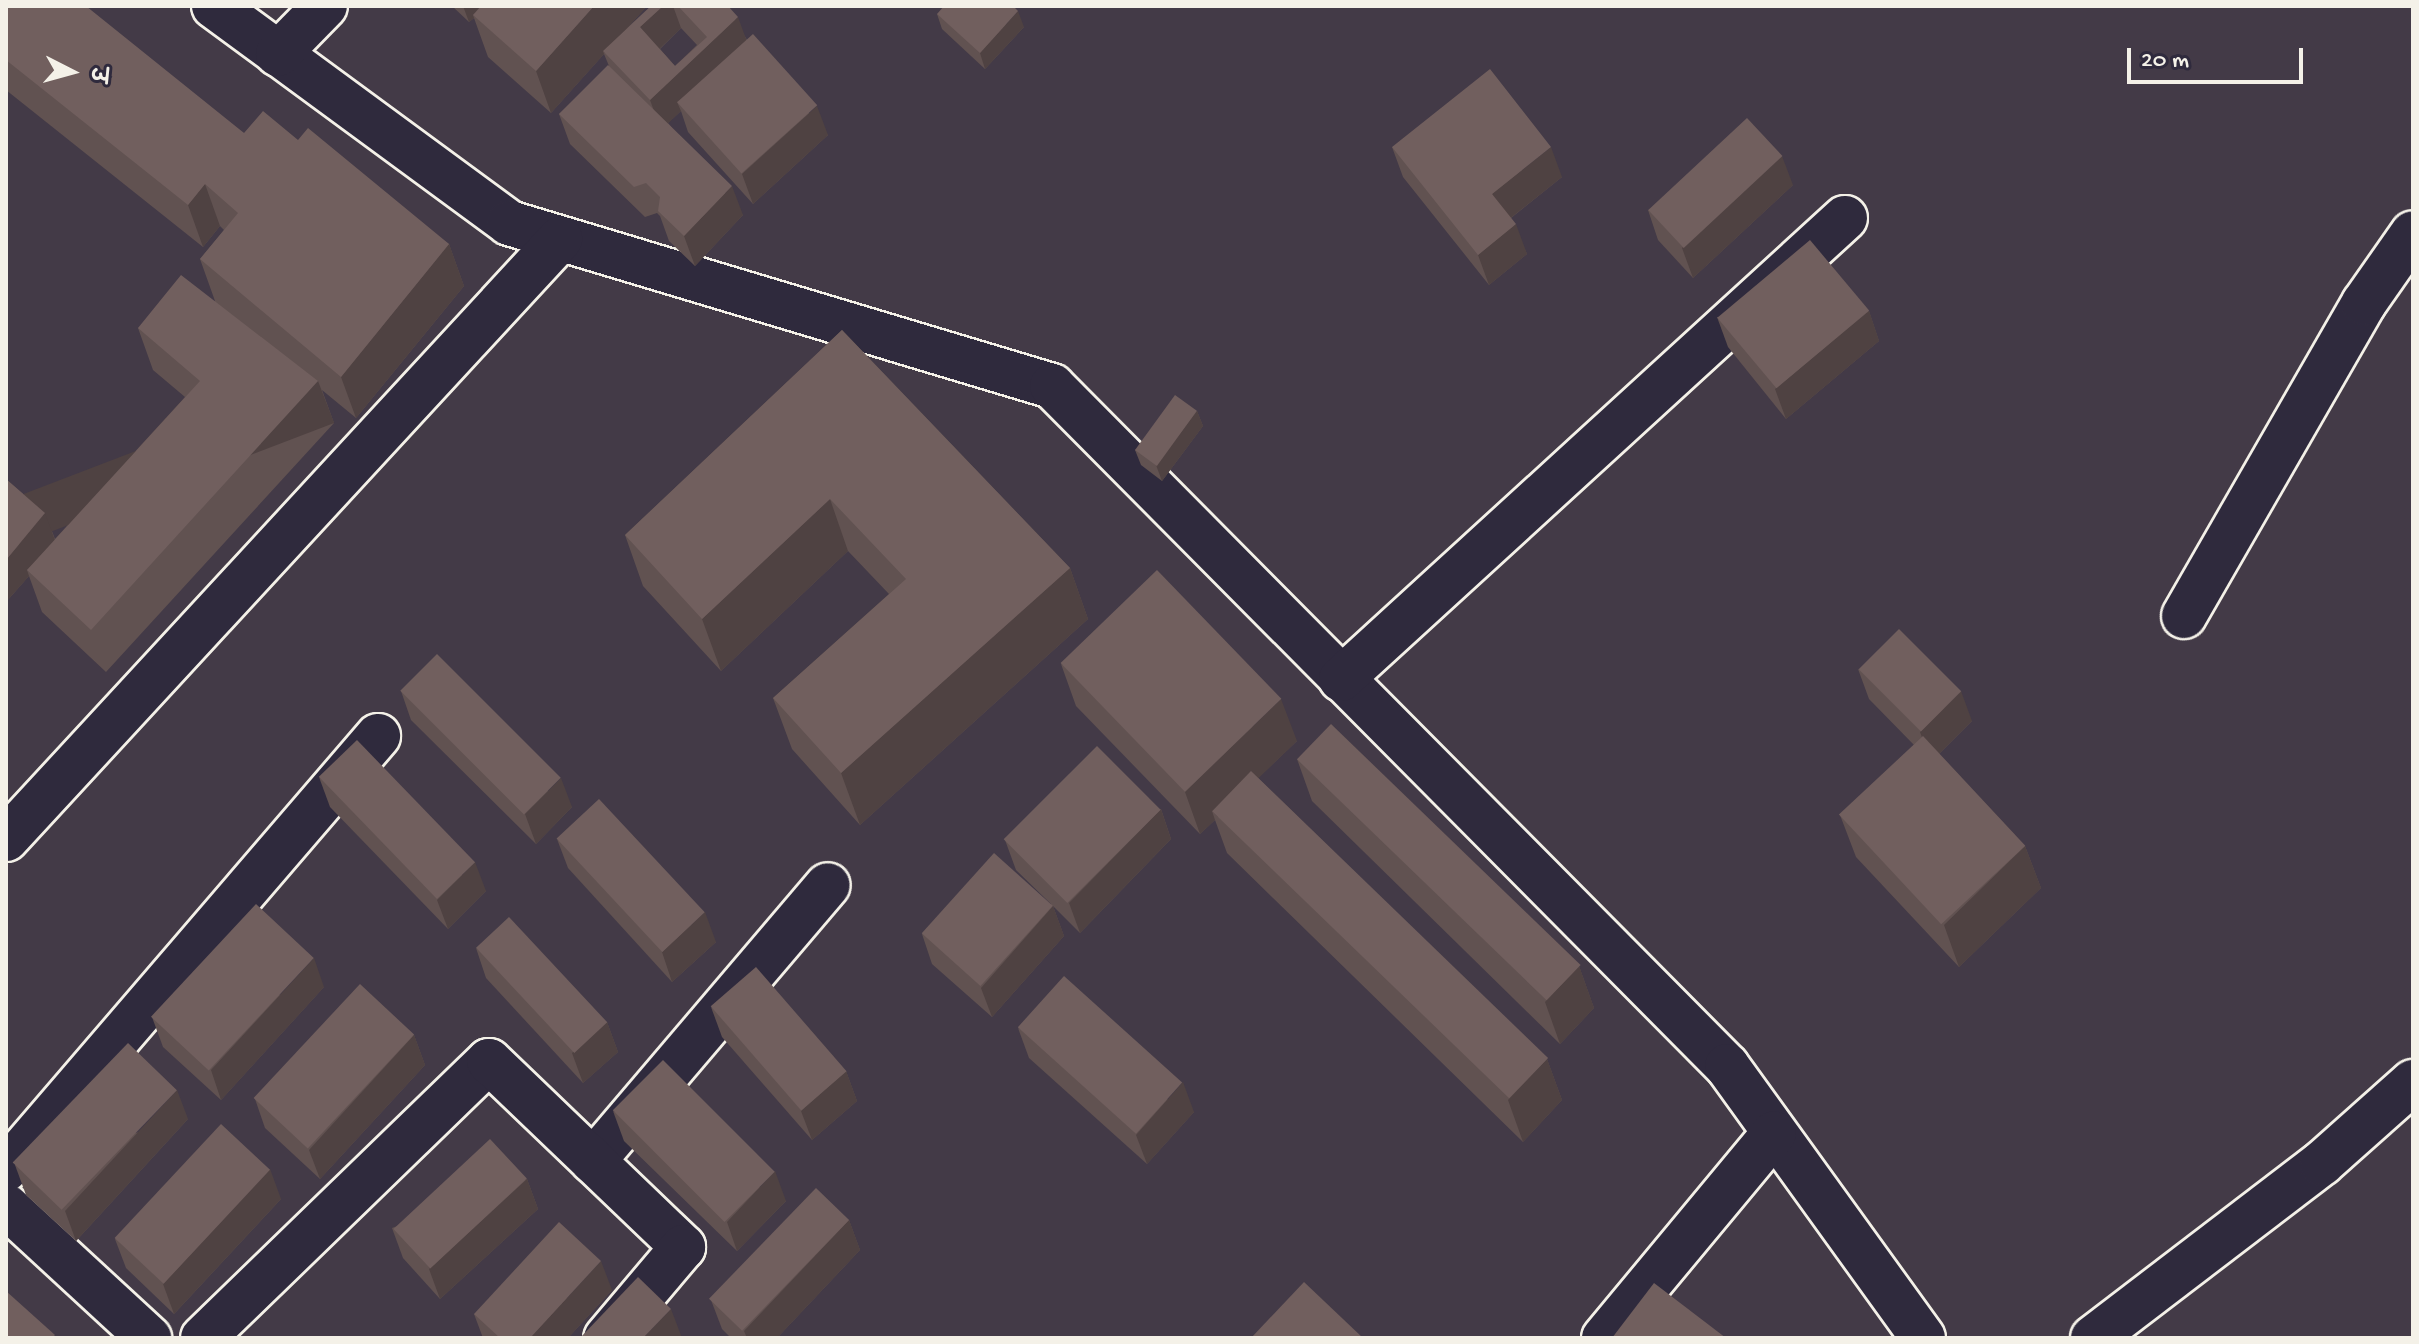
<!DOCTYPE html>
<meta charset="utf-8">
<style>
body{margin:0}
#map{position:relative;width:2419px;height:1344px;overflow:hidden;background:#433a47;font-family:"Gochi Hand","Playpen Sans Deva",sans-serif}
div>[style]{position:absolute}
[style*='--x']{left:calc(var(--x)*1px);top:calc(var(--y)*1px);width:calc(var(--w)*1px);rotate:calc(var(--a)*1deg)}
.roads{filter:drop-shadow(2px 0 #f4f1e8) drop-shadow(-2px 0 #f4f1e8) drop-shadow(0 2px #f4f1e8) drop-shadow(0 -2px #f4f1e8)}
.minor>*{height:44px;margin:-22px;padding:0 22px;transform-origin:22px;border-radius:22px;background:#2f2a3d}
.wall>*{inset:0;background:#615251}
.shaded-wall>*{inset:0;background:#4f4242;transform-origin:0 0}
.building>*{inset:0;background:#715f5e;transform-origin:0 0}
span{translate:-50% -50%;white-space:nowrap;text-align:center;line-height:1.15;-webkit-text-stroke:7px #2f2a3d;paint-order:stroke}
.frame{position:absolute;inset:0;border:8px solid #f4f1e8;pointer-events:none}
.north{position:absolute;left:32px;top:32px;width:80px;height:80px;-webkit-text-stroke:6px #2f2a3d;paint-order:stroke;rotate:96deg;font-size:22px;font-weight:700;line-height:32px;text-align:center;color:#f4f1e8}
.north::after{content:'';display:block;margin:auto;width:28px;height:36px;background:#f4f1e8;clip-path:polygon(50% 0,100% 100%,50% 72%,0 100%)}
.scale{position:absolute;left:2127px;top:48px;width:176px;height:36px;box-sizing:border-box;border:4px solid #f4f1e8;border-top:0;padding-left:10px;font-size:24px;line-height:28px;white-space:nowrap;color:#f4f1e8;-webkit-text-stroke:6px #2f2a3d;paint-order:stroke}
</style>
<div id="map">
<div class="roads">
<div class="minor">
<div style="--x:214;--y:6;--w:366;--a:36.3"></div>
<div style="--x:509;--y:223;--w:567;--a:16.71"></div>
<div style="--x:1052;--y:386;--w:958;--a:45.21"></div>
<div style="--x:1727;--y:1066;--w:335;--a:54.2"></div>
<div style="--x:278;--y:54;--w:67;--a:-45.6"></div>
<div style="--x:2184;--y:616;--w:361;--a:-60.1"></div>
<div style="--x:2364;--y:303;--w:85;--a:-55"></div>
<div style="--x:1341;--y:679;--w:683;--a:-42.45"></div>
<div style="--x:6;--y:839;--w:817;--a:-47.28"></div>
<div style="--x:593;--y:1161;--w:362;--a:-49.6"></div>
<div style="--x:6;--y:1169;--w:571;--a:-49.33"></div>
<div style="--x:6;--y:1206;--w:195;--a:42.7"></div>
<div style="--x:203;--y:1338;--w:398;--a:-44.1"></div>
<div style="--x:489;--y:1061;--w:269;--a:43.8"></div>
<div style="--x:683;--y:1247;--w:119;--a:130.2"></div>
<div style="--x:1604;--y:1338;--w:266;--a:-50.3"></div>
<div style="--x:2093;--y:1338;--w:288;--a:-37.4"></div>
<div style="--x:2322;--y:1163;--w:122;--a:-41.7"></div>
</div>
</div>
<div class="wall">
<div style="clip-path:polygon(6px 6px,244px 133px,298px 140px,449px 244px,464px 286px,356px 418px,322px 390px,334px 423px,106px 672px,42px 612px,29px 576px,6px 602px,6px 479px,45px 513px,55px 539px,185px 397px,153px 370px,138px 328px,215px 301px,200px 259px,224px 230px,220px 226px,203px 247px,6px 90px)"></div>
<div style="clip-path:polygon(evenodd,452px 6px,647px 6px,628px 27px,651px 6px,728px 6px,747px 40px,828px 135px,753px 204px,688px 132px,681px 111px,668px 123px,743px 215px,695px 266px,669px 241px,660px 216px,657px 213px,645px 217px,570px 144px,559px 114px,609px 66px,604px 54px,551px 113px,488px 57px,474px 18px,469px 22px,452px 6px,681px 28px,697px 45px,675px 66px,660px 49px,681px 28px)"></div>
<div style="clip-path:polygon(937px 14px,1024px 27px,985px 69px,942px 29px)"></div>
<div style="clip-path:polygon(1392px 147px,1562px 177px,1511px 218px,1527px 254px,1489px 285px,1403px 177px)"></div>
<div style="clip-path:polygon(1793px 185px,1693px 278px,1658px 240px,1648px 210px)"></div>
<div style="clip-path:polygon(1869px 311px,1879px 341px,1786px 419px,1728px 347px,1717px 317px)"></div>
<div style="clip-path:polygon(842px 330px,1070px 568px,1088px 619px,860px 825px,792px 749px,773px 698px,889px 594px,848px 551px,721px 671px,643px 586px,625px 535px)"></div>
<div style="clip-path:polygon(1197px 411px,1203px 426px,1162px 481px,1141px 465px,1135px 450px)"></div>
<div style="clip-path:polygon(1061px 664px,1297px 741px,1258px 778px,1547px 1059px,1562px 1100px,1523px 1142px,1227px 853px,1215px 820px,1200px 834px,1076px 706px)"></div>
<div style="clip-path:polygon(1858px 669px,1972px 721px,1939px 754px,2025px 846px,2041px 888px,1959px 967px,1856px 857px,1840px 815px,1914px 745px,1869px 699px)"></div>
<div style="clip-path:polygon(401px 691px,572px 807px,536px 844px,411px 720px)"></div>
<div style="clip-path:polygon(1297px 759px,1579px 966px,1594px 1008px,1560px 1044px,1312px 801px)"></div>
<div style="clip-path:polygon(319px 777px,486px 891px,448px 929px,330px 807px)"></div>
<div style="clip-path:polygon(1161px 809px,1171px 839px,1080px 933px,1053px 906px,1064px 936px,992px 1017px,932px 964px,922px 934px,1051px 904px,1016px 870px,1005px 840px)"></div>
<div style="clip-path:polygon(557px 839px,716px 942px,672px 982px,568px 868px)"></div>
<div style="clip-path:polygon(476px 948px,607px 1022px,618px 1052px,583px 1083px,486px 978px)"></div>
<div style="clip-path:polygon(324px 987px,221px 1100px,163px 1047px,152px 1017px)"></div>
<div style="clip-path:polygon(711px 1007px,846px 1071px,857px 1101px,812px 1140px,722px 1037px)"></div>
<div style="clip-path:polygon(1018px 1028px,1194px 1112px,1147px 1164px,1029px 1058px)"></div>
<div style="clip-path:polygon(414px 1035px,425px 1065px,320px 1179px,265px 1128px,255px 1099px)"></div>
<div style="clip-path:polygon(613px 1111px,786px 1201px,737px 1251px,624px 1141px)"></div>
<div style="clip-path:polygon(188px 1119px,76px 1241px,26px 1195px,15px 1165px)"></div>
<div style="clip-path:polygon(527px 1179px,538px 1209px,440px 1299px,403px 1258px,392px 1228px)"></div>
<div style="clip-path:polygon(281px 1199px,174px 1314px,126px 1268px,115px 1239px)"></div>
<div style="clip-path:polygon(849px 1220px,860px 1250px,777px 1338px,731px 1338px,722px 1329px,711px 1300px)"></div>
<div style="clip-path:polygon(612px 1290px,568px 1338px,483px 1338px,474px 1314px)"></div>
</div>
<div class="shaded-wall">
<div style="clip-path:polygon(463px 6px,485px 6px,473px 15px,474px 18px,469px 22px)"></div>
<div style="clip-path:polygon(594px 6px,647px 6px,605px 53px,603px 51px,604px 54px,551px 113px,536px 71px)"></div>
<div style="clip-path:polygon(663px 6px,673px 6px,681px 28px,651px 57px,640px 27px)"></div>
<div style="clip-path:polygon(1018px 11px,1024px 27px,985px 69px,980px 53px)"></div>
<div style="clip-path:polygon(738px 17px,749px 47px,677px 102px,681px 111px,661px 130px,650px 100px)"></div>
<div style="clip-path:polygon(817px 106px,828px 135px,753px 204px,742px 174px)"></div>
<div style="clip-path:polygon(1551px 147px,1562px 177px,1503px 224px,1492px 194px)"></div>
<div style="clip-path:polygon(1782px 156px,1793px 185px,1693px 278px,1682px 248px)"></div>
<div style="clip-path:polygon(205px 184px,220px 226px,203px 247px,188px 205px)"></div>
<div style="clip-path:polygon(732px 186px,743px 215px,695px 266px,684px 236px)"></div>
<div style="clip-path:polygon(1516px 224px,1527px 254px,1489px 285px,1478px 255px)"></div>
<div style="clip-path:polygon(449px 244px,464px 286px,356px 418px,341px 377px)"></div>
<div style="clip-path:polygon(1869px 311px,1879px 341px,1786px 419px,1775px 389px)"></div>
<div style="left:318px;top:381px;width:45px;height:337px;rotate:69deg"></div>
<div style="clip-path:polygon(1197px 411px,1203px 426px,1162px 481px,1156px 465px)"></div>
<div style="clip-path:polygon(830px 499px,848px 551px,721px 671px,702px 619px)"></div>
<div style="clip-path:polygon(45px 513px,56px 543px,27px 570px,29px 576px,6px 602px,6px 560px)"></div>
<div style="clip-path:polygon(1070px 568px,1088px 619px,860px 825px,841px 773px)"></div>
<div style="clip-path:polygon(1961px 691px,1972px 721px,1931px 762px,1920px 732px)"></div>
<div style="clip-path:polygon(1281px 699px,1297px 741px,1218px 817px,1212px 811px,1215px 820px,1200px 834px,1185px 792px)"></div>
<div style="clip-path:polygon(561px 778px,572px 807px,536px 844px,525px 814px)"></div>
<div style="clip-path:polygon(1161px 809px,1171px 839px,1080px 933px,1069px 903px)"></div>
<div style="clip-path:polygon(2025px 846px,2041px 888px,1959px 967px,1944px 925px)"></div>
<div style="clip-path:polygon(475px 862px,486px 891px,448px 929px,437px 900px)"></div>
<div style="clip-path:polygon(1053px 906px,1064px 936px,992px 1017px,981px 988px)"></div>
<div style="clip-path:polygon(705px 912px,716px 942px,672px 982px,662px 952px)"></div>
<div style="clip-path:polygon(314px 958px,324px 987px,221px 1100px,211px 1070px)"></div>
<div style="clip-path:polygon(1579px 966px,1594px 1008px,1560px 1044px,1545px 1002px)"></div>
<div style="clip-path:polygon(607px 1022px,618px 1052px,583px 1083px,572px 1053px)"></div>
<div style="clip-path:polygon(414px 1035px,425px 1065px,320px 1179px,309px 1150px)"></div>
<div style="clip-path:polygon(1547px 1059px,1562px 1100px,1523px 1142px,1508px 1100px)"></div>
<div style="clip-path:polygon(846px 1071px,857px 1101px,812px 1140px,801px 1111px)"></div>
<div style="clip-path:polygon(1183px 1082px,1194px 1112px,1147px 1164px,1136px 1135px)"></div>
<div style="clip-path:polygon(177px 1090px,188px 1119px,76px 1241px,65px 1211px)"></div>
<div style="clip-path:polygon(270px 1169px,281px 1199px,174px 1314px,163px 1284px)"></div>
<div style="clip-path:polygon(775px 1171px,786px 1201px,737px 1251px,727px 1222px)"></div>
<div style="clip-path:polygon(527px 1179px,538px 1209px,440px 1299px,429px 1269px)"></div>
<div style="clip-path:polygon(849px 1220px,860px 1250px,777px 1338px,747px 1338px,744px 1331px)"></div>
<div style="clip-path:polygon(601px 1261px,612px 1290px,568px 1338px,530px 1338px)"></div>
<div style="clip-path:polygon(671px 1309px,682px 1338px,643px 1338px)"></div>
</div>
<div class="building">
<div style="clip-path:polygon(6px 6px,86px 6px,244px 133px,263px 111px,298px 140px,308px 128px,449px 244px,341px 377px,200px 259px,238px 213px,205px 184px,188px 205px,6px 60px)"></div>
<div style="clip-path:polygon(481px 6px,594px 6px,536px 71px,473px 15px)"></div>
<div style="clip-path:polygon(651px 6px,663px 6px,640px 27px,675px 66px,707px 37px,678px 6px,728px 6px,738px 17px,650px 100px,603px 51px)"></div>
<div style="clip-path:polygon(944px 6px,1013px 6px,1018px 11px,980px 53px,937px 14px)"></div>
<div style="left:753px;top:34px;width:96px;height:102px;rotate:48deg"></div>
<div style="clip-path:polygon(608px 65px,732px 186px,684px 236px,658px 211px,660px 197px,646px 183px,634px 187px,559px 114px)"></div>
<div style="clip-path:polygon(1490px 69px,1551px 147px,1492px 194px,1516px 224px,1478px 255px,1392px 147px)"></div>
<div style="left:1747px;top:118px;width:52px;height:135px;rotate:47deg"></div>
<div style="left:1810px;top:240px;width:92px;height:121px;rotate:50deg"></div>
<div style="clip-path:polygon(181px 275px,318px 381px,91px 630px,27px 570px,200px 381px,138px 328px)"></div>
<div style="clip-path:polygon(842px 330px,1070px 568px,841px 773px,773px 698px,906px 579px,830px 499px,702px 619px,625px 535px)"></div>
<div style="left:1175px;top:395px;width:27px;height:68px;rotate:36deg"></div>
<div style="clip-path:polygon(6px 479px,45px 513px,6px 560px)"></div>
<div style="left:1157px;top:570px;width:179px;height:134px;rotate:46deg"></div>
<div style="left:1899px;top:629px;width:88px;height:57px;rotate:45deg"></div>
<div style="left:437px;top:654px;width:175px;height:52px;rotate:45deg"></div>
<div style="left:1331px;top:724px;width:347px;height:49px;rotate:44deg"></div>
<div style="left:1923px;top:736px;width:150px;height:115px;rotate:47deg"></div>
<div style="left:357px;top:740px;width:170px;height:53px;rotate:46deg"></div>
<div style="left:1097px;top:746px;width:90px;height:132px;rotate:45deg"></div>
<div style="left:1251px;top:771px;width:413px;height:56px;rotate:44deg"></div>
<div style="left:599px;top:799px;width:155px;height:58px;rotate:47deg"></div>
<div style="left:994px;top:853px;width:79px;height:108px;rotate:42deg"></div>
<div style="left:256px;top:904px;width:79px;height:154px;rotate:43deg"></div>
<div style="left:509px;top:917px;width:144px;height:45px;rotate:47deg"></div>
<div style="left:756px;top:967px;width:138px;height:60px;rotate:49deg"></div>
<div style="left:1064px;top:976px;width:159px;height:69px;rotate:42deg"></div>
<div style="left:360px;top:984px;width:74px;height:156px;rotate:43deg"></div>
<div style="left:128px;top:1043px;width:68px;height:166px;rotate:44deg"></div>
<div style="left:663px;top:1060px;width:158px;height:71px;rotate:45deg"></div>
<div style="left:221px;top:1124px;width:67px;height:156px;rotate:43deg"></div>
<div style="left:490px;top:1139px;width:54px;height:132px;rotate:47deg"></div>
<div style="left:816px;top:1188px;width:46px;height:154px;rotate:44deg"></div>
<div style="clip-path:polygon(559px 1222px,601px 1261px,530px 1338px,500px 1338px,474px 1314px)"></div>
<div style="clip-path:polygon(638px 1277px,671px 1309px,643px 1338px,580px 1338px)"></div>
<div style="clip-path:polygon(1304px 1282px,1363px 1338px,1251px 1338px)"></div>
<div style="clip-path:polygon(1654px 1283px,1726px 1338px,1612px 1338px)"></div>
<div style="clip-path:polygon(6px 1291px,55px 1335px,52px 1338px,6px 1338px)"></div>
</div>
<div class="frame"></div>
<div class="north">उ</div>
<div class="scale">20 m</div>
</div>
